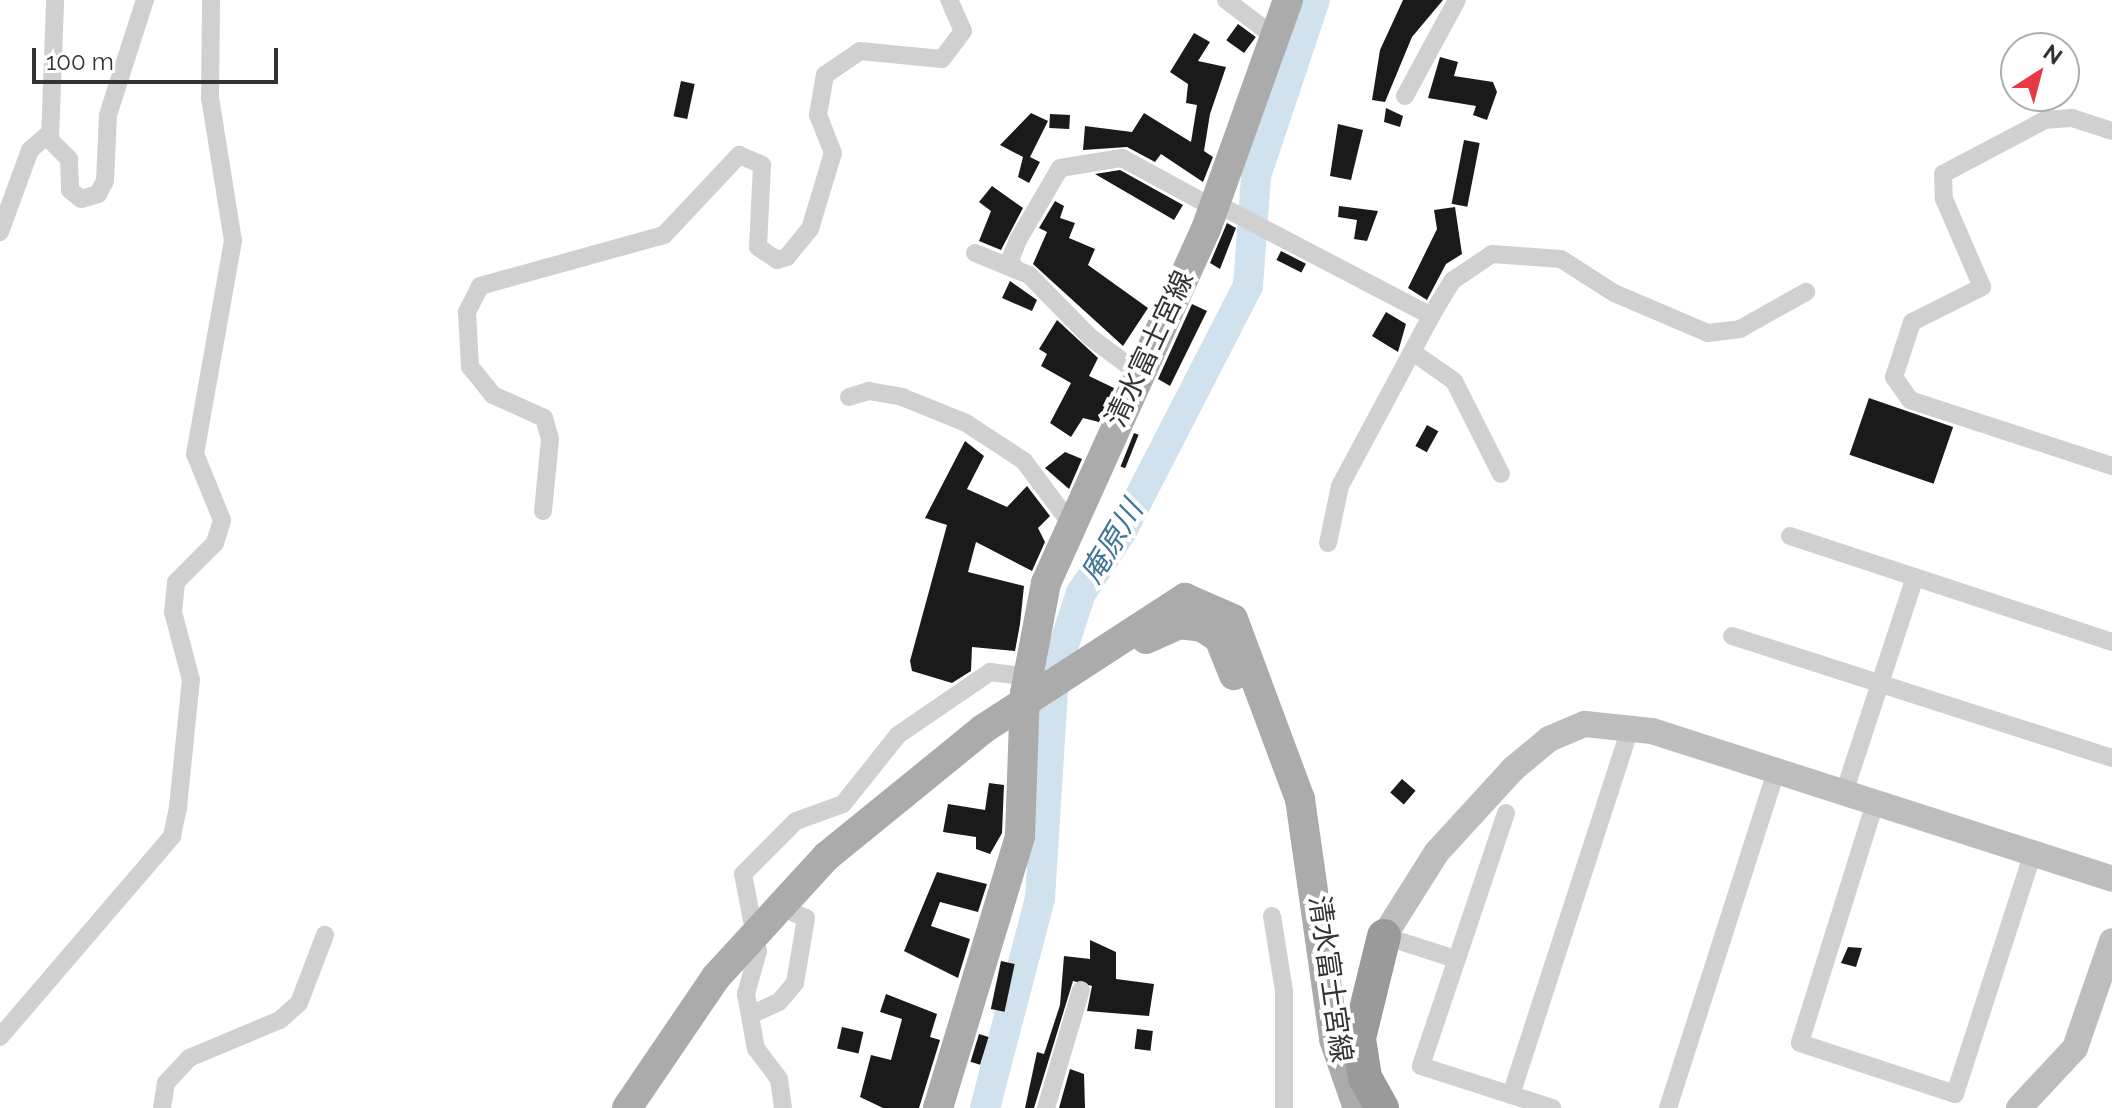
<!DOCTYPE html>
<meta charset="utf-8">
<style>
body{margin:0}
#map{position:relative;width:2112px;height:1108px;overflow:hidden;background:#fff;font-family:Raleway,"Noto Sans JP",sans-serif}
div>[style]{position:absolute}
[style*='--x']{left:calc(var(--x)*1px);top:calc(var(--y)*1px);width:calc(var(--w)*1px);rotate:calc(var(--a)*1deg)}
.river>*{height:30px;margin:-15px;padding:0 15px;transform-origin:15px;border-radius:15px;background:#cfe2ee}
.building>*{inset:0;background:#1a1a1a;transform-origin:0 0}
.street>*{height:18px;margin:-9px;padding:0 9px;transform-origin:9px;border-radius:9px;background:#d0d0d0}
.secondary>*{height:26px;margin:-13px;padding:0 13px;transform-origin:13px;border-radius:13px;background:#bdbdbd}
.primary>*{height:30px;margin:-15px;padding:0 15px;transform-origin:15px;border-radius:15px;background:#ababab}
.highway>*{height:34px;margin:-17px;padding:0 17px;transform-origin:17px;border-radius:17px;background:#9a9a9a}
span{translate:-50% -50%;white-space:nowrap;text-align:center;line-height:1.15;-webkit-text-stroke:8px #fff;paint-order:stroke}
.street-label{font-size:28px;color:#333}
.water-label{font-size:30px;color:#3f7597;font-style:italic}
.north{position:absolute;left:2000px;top:32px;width:80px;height:80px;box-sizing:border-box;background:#fff;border:2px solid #adadad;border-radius:50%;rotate:36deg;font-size:22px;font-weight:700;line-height:32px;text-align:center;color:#333}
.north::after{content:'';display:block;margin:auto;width:28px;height:36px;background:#e63946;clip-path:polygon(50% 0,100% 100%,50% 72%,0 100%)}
.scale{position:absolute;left:32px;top:48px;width:246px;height:36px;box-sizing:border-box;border:4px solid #333;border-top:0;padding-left:10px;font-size:24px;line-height:28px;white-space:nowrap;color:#333;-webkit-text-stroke:6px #fff;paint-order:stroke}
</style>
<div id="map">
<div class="river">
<div style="--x:985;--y:1108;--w:217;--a:-75.3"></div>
<div style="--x:1040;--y:898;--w:223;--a:-86.4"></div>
<div style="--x:1054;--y:675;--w:86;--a:-71.8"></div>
<div style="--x:1081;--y:593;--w:74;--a:-56.5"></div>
<div style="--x:1122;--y:531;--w:276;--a:-62.8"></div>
<div style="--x:1248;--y:286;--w:110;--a:-85.8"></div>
<div style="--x:1256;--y:176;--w:186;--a:-71.5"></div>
</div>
<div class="building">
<div style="clip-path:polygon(1403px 0,1443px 0,1412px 37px,1385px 102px,1372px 100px,1380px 50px)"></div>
<div style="left:1238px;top:24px;width:22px;height:20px;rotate:36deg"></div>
<div style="clip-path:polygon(1194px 33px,1210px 42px,1198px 61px,1226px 67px,1210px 114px,1204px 151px,1213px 157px,1203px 182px,1161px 154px,1155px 162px,1127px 147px,1083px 150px,1085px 126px,1132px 132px,1144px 113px,1191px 142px,1197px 105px,1186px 103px,1188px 84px,1170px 72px)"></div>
<div style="clip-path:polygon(1440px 57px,1458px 62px,1454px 76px,1493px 82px,1497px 92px,1487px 120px,1473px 115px,1476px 106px,1428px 98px)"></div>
<div style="left:681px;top:81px;width:14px;height:36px;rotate:12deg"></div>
<div style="clip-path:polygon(1386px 108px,1403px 116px,1400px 127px,1384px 122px)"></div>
<div style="clip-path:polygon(1031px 113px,1048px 121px,1030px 157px,1040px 162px,1029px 183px,1018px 177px,1023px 157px,1000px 145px)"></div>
<div style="left:1050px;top:114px;width:20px;height:14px;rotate:3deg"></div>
<div style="clip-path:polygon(1338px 124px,1363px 130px,1351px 180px,1330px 176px)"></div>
<div style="left:1464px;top:140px;width:16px;height:65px;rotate:11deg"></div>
<div style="clip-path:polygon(1120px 170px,1183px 205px,1174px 220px,1095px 174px)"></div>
<div style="clip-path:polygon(992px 186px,1023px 208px,1001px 250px,979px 241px,991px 211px,979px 202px)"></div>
<div style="clip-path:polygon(1055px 201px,1064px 206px,1060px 218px,1075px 223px,1069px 238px,1095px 249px,1088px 265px,1148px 308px,1123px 346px,1033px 264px,1047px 232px,1039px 228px)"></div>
<div style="clip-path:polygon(1339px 206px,1378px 211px,1367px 241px,1354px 239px,1357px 220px,1338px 217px)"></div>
<div style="clip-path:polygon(1455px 207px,1462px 254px,1446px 264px,1427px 300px,1408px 288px,1437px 229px,1434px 210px)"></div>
<div style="clip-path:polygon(1227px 223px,1236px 228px,1220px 269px,1210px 263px)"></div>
<div style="left:1281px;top:251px;width:28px;height:10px;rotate:27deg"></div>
<div style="clip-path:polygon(1010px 281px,1037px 300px,1032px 311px,1002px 298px)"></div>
<div style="clip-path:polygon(1192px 304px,1207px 311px,1170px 386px,1158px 379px)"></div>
<div style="clip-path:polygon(1386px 312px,1406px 324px,1398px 352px,1372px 336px)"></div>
<div style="clip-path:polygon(1057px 320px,1098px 358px,1089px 376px,1114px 388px,1099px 422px,1083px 418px,1071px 437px,1050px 423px,1071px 383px,1041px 366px,1047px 354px,1039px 349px)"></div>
<div style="left:1869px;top:398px;width:89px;height:60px;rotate:19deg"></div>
<div style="left:1427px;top:425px;width:13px;height:24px;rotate:29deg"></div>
<div style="left:1134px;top:433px;width:5px;height:36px;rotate:22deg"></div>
<div style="clip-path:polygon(965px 441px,984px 456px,967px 489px,1007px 507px,1027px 486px,1050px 516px,1038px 528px,1045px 542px,1032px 571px,976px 542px,968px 572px,1024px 586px,1020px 624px,1015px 651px,972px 647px,971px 671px,952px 683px,912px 671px,910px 661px,947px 525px,925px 518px)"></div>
<div style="clip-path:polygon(1065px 452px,1082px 459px,1069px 489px,1045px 468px)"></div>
<div style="left:1402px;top:779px;width:18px;height:18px;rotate:41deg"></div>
<div style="clip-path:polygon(989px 783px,1004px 785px,1002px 833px,990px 854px,976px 849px,976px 837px,943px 832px,948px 804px,985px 810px)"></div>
<div style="clip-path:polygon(937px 872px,987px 884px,978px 912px,940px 902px,931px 926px,970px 939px,958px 978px,904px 951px)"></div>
<div style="clip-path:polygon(1090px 940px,1116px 952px,1116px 979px,1154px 984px,1149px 1016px,1087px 1011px,1092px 986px,1073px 981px,1034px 1108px,1025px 1108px,1037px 1052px,1044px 1054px,1060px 1005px,1064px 956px,1090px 959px)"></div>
<div style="clip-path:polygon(1848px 947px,1862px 948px,1856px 967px,1841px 963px)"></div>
<div style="left:1001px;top:961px;width:14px;height:49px;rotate:12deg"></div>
<div style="clip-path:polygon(886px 994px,937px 1014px,930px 1037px,940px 1040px,919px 1108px,883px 1108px,860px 1097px,871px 1055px,891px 1060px,902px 1019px,880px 1012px)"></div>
<div style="left:842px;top:1027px;width:22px;height:22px;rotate:13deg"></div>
<div style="left:1137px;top:1029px;width:16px;height:20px;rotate:7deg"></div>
<div style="left:979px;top:1034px;width:10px;height:29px;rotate:17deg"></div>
<div style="clip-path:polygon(1070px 1069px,1084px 1074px,1085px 1108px,1059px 1108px)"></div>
</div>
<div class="street">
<div style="--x:1226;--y:0;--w:61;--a:37.1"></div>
<div style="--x:1405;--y:96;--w:109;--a:-61.6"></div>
<div style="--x:2112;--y:131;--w:42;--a:-162"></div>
<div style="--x:2072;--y:118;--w:27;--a:176"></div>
<div style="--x:2045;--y:120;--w:115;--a:152.1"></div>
<div style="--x:1943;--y:174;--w:25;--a:88"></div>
<div style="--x:1944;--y:199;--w:96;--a:66.6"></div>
<div style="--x:1982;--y:287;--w:78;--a:153.4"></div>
<div style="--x:1912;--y:322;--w:58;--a:108.1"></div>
<div style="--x:1894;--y:377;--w:28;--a:55"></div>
<div style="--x:1910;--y:400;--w:213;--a:18.1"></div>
<div style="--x:50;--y:139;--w:139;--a:-87.9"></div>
<div style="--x:1215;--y:203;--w:244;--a:27.6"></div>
<div style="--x:0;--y:232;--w:87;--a:-69.9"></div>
<div style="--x:30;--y:150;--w:21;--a:-41"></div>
<div style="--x:46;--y:136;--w:33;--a:45"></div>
<div style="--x:69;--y:159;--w:31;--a:88"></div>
<div style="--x:70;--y:190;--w:14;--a:39"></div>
<div style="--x:81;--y:199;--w:18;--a:-16"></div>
<div style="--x:98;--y:194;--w:15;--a:-62"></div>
<div style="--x:105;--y:181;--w:66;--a:-87.4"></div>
<div style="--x:108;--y:115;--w:121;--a:-72.2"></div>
<div style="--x:975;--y:253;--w:58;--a:22.2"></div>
<div style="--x:1029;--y:275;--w:87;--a:45.5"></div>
<div style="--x:1090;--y:337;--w:59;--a:36.7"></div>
<div style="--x:1016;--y:270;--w:12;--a:-121"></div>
<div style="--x:1010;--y:260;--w:22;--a:-68"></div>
<div style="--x:1018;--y:240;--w:83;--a:-59.7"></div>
<div style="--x:1060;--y:168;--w:63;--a:-9.2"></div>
<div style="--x:1122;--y:158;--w:105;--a:28.5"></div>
<div style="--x:1414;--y:353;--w:49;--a:35"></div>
<div style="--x:1454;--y:381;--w:104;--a:63.2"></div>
<div style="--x:849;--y:397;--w:21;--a:-17"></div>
<div style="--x:869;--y:391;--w:34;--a:10"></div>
<div style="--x:902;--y:397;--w:69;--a:22.1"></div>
<div style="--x:966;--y:423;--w:69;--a:33.2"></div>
<div style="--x:1024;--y:461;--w:79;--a:53.3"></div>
<div style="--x:543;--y:511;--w:72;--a:-84.4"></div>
<div style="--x:550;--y:439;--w:22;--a:-106"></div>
<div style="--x:544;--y:418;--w:56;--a:-155.7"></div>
<div style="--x:493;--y:395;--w:36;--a:-129"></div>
<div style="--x:470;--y:367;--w:55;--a:-93.1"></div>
<div style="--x:467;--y:312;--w:29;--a:-63"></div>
<div style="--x:480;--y:286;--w:191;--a:-15.5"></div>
<div style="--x:664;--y:235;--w:110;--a:-46.8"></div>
<div style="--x:739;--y:155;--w:25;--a:23"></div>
<div style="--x:762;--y:165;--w:82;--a:92.8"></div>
<div style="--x:758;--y:247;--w:23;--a:34"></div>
<div style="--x:777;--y:260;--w:10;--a:-17"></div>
<div style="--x:787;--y:257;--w:36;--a:-51"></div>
<div style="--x:810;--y:229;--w:79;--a:-73.2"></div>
<div style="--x:833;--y:153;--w:41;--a:-111.5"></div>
<div style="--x:818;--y:115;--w:41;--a:-80.1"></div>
<div style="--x:825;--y:75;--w:42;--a:-34.4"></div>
<div style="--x:860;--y:51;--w:82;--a:5.6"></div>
<div style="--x:942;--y:59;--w:35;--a:-53"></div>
<div style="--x:963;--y:31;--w:34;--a:-114"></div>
<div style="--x:1790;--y:536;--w:339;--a:18.2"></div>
<div style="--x:1328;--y:543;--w:58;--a:-78.1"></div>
<div style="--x:1340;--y:486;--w:193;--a:-61.8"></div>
<div style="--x:1431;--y:316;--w:41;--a:-59"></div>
<div style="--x:1452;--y:281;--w:48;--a:-34"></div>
<div style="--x:1492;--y:254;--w:69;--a:4.1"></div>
<div style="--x:1561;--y:259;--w:63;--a:32.7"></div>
<div style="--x:1614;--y:293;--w:102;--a:23.1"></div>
<div style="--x:1708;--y:333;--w:32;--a:-7"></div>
<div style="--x:1740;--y:329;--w:76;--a:-29.3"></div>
<div style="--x:1732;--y:636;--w:399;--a:17.8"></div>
<div style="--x:1844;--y:793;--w:227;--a:-71.8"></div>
<div style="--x:1875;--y:803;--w:251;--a:107.4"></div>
<div style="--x:1800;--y:1043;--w:163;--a:18.2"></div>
<div style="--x:1955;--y:1094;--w:253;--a:-72.1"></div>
<div style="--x:1506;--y:813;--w:267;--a:108.6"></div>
<div style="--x:1421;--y:1066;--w:138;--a:17.8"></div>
<div style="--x:1272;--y:916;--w:76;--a:80.9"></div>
<div style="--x:1284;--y:991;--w:117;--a:90"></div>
<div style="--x:1384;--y:936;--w:75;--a:17.9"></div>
<div style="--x:755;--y:1013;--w:26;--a:-25"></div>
<div style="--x:779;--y:1002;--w:25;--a:-50"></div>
<div style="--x:795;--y:983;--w:66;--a:-80.4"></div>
<div style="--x:806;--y:918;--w:13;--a:-157"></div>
<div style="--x:0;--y:1037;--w:265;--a:-49.4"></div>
<div style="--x:172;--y:836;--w:30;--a:-78"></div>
<div style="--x:178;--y:807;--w:128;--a:-84.2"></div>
<div style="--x:191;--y:680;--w:70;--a:-104.8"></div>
<div style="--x:173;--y:612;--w:30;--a:-84"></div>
<div style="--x:176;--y:582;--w:55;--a:-45"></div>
<div style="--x:215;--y:543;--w:24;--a:-73"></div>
<div style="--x:222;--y:520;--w:71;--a:-112.2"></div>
<div style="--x:195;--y:454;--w:216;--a:-79.9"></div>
<div style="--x:233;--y:241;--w:145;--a:-99.1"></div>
<div style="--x:210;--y:98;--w:98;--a:-89.4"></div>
<div style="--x:1511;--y:1095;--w:388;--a:-72"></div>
<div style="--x:162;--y:1108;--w:25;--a:-81"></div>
<div style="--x:166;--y:1083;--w:34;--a:-47"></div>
<div style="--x:189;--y:1058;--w:99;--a:-22.7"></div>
<div style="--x:280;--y:1020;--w:25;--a:-42"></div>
<div style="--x:299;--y:1003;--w:73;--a:-69.1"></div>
<div style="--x:783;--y:1108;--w:29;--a:-98"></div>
<div style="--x:779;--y:1079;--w:38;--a:-127"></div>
<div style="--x:756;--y:1049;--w:56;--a:-100.3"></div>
<div style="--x:746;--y:994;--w:45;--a:-74.4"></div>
<div style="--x:758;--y:951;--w:78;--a:-101"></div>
<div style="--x:743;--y:874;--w:75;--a:-45"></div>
<div style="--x:796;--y:821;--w:50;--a:-19.9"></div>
<div style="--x:843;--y:804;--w:88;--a:-51.4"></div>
<div style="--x:898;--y:735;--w:112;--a:-34.4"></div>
<div style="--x:990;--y:672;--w:38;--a:7"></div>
<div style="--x:1046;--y:1108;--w:123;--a:-73.5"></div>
<div style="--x:1668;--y:1108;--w:354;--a:-72.2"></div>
</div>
<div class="secondary">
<div style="--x:1384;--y:936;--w:99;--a:-57.8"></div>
<div style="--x:1437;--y:852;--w:113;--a:-47.5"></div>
<div style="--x:1513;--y:769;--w:47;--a:-39.8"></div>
<div style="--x:1549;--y:739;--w:39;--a:-23"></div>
<div style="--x:1585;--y:724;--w:67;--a:6"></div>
<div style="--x:1652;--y:731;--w:483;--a:17.8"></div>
<div style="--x:2019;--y:1108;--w:82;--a:-47"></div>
<div style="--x:2075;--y:1048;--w:113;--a:-70.9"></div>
</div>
<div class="primary">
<div style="--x:1146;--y:639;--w:36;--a:-24"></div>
<div style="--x:1179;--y:624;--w:23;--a:7"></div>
<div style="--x:1202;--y:627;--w:20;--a:33"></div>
<div style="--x:1219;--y:638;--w:40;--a:68"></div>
<div style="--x:627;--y:1108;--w:158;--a:-55.8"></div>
<div style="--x:716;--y:977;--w:164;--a:-47.5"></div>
<div style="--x:827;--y:856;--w:201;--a:-39.1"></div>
<div style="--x:983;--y:729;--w:241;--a:-33"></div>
<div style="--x:1185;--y:598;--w:52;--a:23.6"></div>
<div style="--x:1233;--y:619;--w:192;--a:69.6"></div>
<div style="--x:1300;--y:799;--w:242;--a:81.9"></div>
<div style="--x:1334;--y:1039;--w:73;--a:70.8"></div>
<div style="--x:938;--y:1108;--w:284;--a:-73.2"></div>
<div style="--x:1020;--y:836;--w:143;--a:-88"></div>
<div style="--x:1025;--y:693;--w:112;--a:-79.2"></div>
<div style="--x:1046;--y:583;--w:388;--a:-65.7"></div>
<div style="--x:1206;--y:229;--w:243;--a:-70.3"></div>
</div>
<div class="highway">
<div style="--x:1382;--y:1108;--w:35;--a:-119"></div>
<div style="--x:1365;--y:1077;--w:39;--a:-99"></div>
<div style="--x:1359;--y:1038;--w:105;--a:-76.2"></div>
</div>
<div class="street-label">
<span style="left:1150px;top:349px;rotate:-65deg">清水富士宮線</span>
<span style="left:1330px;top:979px;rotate:82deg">清水富士宮線</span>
</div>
<div class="water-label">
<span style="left:1112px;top:542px;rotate:-59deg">庵原川</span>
</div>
<div class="north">N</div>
<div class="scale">100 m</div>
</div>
